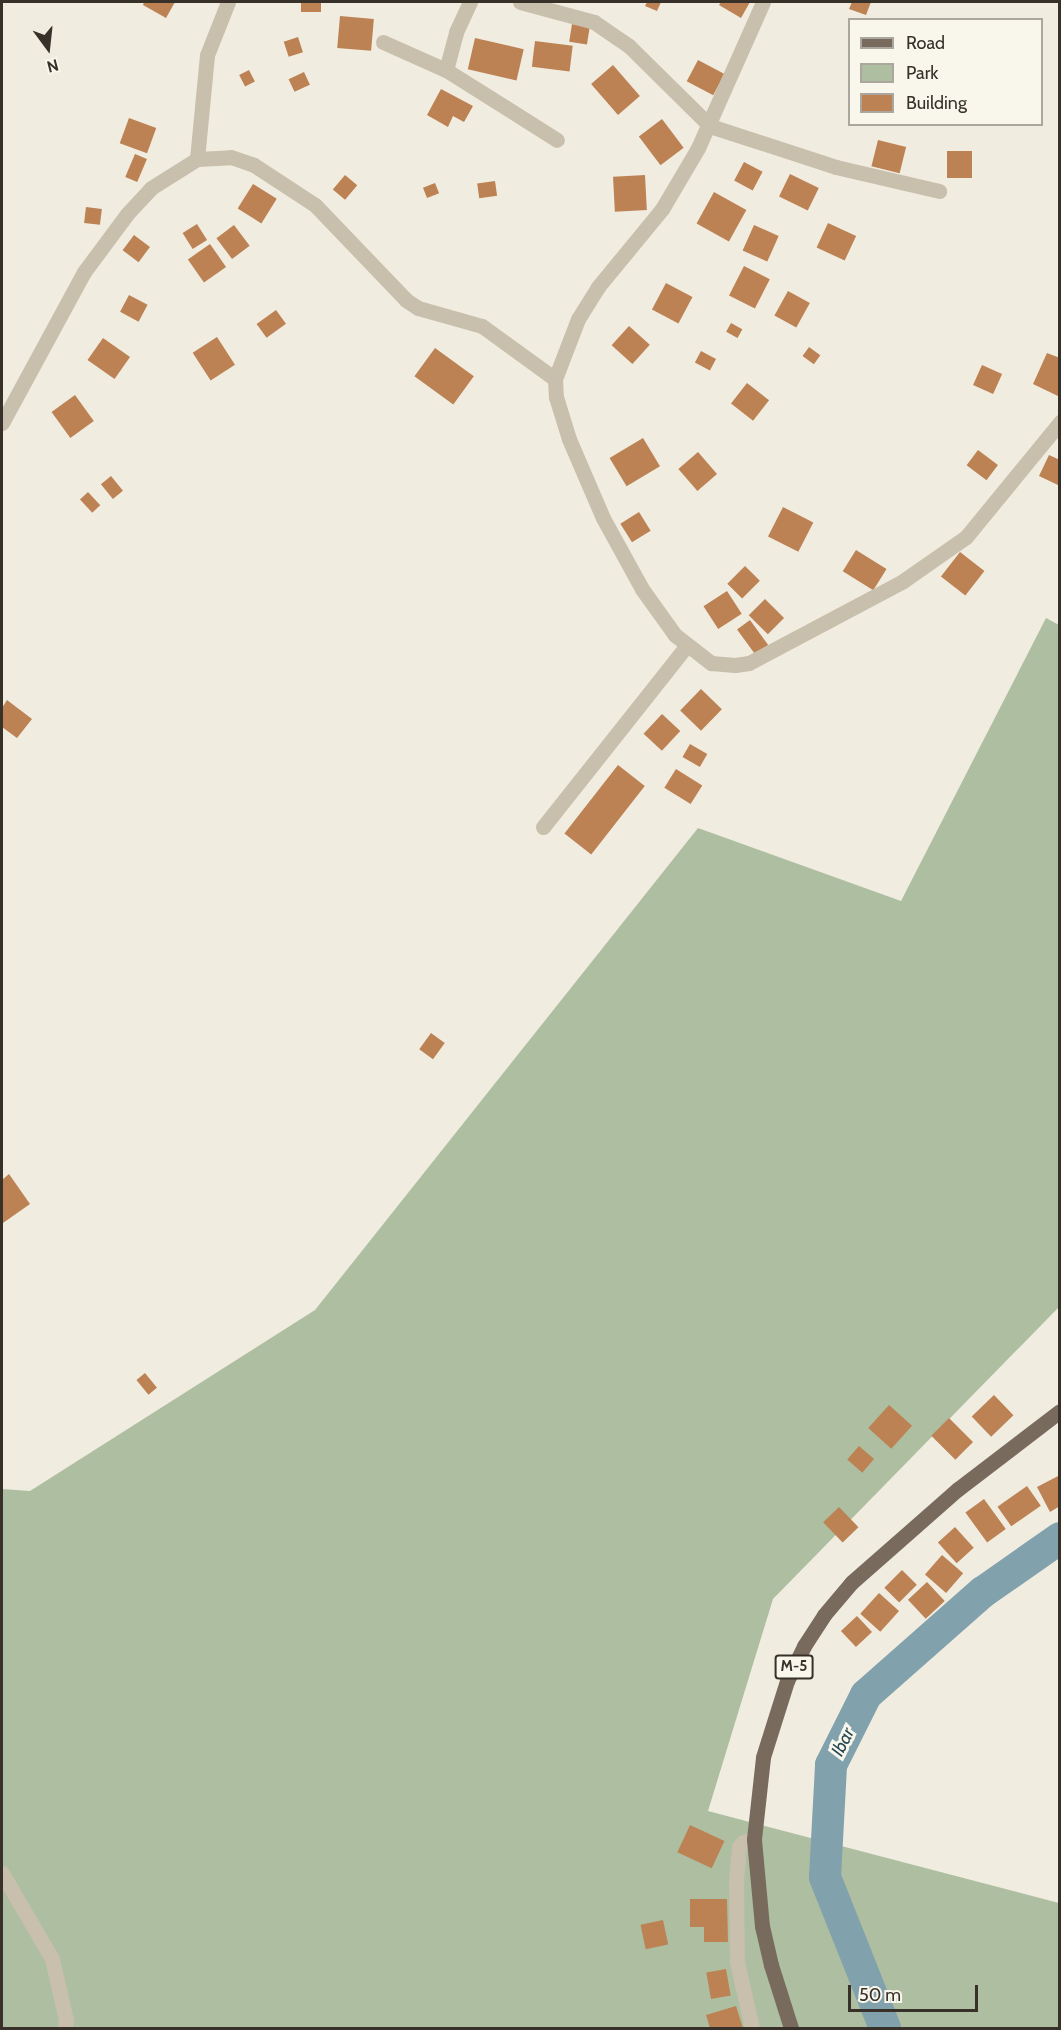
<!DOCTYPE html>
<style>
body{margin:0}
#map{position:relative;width:1061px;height:2030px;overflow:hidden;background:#f1ece0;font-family:Cabin,sans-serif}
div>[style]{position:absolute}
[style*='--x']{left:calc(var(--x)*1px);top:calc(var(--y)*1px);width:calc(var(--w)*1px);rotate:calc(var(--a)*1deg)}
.green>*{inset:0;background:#aebfa1}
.river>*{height:32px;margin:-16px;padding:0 16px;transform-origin:16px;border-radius:16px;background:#81a1ac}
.building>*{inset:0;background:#bc8253;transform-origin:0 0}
.minor>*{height:15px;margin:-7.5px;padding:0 7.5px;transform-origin:7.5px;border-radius:7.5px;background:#c8bfac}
.primary>*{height:15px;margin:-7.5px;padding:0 7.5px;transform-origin:7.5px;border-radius:7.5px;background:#786b5d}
span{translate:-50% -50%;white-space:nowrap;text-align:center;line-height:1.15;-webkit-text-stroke:6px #f9f6ec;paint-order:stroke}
.shield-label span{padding:2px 4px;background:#f9f6ec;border:2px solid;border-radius:4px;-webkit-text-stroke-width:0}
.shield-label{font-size:15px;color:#37312a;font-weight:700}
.water-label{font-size:18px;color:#234755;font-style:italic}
.frame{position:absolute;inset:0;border:3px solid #37312a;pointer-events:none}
.legend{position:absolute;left:848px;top:18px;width:195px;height:108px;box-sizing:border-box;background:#f9f6ec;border:2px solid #aba79e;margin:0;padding:8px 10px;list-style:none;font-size:18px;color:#37312a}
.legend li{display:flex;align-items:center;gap:12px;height:30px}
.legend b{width:30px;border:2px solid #aba79e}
.north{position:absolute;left:18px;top:18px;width:60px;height:60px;-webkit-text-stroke:4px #f9f6ec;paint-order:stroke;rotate:165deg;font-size:16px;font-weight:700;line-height:24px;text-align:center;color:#37312a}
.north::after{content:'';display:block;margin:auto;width:21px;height:27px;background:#37312a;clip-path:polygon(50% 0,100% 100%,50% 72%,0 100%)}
.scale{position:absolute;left:848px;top:1985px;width:130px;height:27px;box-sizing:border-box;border:3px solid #37312a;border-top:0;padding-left:8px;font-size:18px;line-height:21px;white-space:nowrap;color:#37312a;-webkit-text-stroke:4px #f9f6ec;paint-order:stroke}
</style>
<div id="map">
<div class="green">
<div style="clip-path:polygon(1046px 618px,1059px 625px,1059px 1307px,773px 1599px,708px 1811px,1059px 1903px,1059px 2028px,2px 2028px,2px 1489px,30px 1491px,315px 1310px,698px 828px,901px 901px)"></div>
</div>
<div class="river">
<div style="--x:885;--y:2028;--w:162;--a:-111.7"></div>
<div style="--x:825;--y:1877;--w:112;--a:-86.9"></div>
<div style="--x:831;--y:1765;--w:78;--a:-63.4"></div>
<div style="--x:866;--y:1695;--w:156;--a:-41.4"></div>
<div style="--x:983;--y:1592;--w:94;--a:-35"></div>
</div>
<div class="building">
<div style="clip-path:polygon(144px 2px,175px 2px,166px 18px,143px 5px)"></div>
<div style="left:301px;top:2px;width:20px;height:10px"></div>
<div style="clip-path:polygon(647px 2px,661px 2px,657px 11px,645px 6px)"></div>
<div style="clip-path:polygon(721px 2px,750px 2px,741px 18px,719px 5px)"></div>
<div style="clip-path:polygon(852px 2px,871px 2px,866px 15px,849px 9px)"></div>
<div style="left:340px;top:16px;width:34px;height:32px;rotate:5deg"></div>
<div style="left:572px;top:24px;width:18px;height:18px;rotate:9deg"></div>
<div style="left:298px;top:37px;width:16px;height:15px;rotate:72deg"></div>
<div style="left:475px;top:38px;width:50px;height:32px;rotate:13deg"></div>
<div style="left:535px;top:41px;width:38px;height:26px;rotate:7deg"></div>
<div style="left:698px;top:60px;width:30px;height:24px;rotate:28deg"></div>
<div style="left:613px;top:65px;width:41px;height:29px;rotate:49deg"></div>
<div style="left:249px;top:70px;width:13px;height:11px;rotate:63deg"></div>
<div style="left:304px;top:72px;width:14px;height:17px;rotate:65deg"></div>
<div style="clip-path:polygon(441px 89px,473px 106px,464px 122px,453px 116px,448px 127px,427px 115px)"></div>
<div style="left:129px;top:118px;width:29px;height:27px;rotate:20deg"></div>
<div style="left:662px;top:119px;width:36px;height:29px;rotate:53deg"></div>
<div style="left:878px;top:140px;width:29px;height:27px;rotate:14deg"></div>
<div style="left:947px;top:151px;width:25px;height:27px"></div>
<div style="left:135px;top:154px;width:13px;height:25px;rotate:23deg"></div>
<div style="left:744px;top:162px;width:21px;height:21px;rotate:28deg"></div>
<div style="left:790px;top:174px;width:32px;height:25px;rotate:26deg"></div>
<div style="left:345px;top:175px;width:16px;height:19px;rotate:40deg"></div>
<div style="left:645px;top:175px;width:35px;height:32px;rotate:87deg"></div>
<div style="left:495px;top:181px;width:15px;height:18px;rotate:82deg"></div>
<div style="left:435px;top:183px;width:11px;height:13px;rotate:68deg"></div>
<div style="left:253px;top:184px;width:28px;height:29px;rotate:32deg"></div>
<div style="left:714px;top:192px;width:37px;height:36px;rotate:29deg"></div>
<div style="left:86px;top:207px;width:16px;height:16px;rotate:7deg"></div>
<div style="left:828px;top:223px;width:31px;height:27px;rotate:25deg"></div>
<div style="left:197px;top:224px;width:19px;height:17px;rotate:58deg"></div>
<div style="left:234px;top:225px;width:26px;height:22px;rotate:53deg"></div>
<div style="left:754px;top:225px;width:27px;height:28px;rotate:24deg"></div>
<div style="left:134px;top:235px;width:20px;height:19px;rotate:37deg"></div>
<div style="left:210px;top:244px;width:28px;height:27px;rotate:55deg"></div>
<div style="left:744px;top:266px;width:29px;height:33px;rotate:27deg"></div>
<div style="left:666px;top:283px;width:30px;height:30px;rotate:28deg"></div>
<div style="left:788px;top:291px;width:25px;height:28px;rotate:29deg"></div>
<div style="left:129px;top:295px;width:21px;height:19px;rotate:28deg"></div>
<div style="left:276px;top:310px;width:17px;height:24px;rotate:54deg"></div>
<div style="left:731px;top:323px;width:13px;height:10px;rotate:29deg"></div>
<div style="left:629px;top:326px;width:28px;height:26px;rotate:42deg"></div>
<div style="left:217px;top:337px;width:33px;height:29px;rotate:57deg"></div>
<div style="left:103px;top:338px;width:33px;height:27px;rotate:35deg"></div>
<div style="left:809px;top:347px;width:14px;height:11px;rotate:36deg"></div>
<div style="left:435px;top:348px;width:48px;height:35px;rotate:36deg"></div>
<div style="left:701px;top:351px;width:17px;height:13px;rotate:28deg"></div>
<div style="clip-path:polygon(1047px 353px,1060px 358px,1060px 397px,1033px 384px)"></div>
<div style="left:982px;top:365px;width:22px;height:22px;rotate:24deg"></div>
<div style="left:747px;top:383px;width:28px;height:26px;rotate:38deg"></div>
<div style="left:75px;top:395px;width:32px;height:29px;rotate:54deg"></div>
<div style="left:643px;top:438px;width:33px;height:39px;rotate:59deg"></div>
<div style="left:978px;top:450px;width:25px;height:19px;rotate:37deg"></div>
<div style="left:698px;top:452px;width:29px;height:26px;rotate:49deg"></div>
<div style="clip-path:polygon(1049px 455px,1060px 460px,1060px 486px,1039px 476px)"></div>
<div style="left:111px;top:476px;width:19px;height:13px;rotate:51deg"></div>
<div style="left:88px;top:492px;width:18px;height:11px;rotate:47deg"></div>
<div style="left:783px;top:507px;width:34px;height:33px;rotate:27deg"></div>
<div style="left:639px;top:512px;width:22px;height:22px;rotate:58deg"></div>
<div style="left:856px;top:550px;width:36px;height:25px;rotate:32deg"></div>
<div style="left:960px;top:552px;width:31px;height:31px;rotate:38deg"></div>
<div style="left:745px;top:566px;width:21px;height:25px;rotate:45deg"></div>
<div style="left:727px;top:591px;width:27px;height:28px;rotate:57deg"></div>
<div style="left:765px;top:599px;width:27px;height:23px;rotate:45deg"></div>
<div style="left:750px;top:620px;width:31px;height:16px;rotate:54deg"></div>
<div style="left:701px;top:689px;width:29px;height:30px;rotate:44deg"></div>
<div style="clip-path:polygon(7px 700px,32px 719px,17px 738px,2px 727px,2px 708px)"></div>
<div style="left:662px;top:714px;width:25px;height:27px;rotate:43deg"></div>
<div style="left:690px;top:744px;width:20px;height:15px;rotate:30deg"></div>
<div style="left:618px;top:765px;width:34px;height:87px;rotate:38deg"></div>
<div style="left:676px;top:769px;width:31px;height:22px;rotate:32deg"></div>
<div style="left:431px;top:1033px;width:17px;height:20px;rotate:36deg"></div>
<div style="clip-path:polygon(9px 1174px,30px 1204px,3px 1223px,2px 1180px)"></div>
<div style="left:145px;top:1373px;width:19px;height:11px;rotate:51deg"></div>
<div style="left:994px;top:1395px;width:28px;height:31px;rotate:46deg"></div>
<div style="left:889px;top:1405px;width:31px;height:31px;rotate:42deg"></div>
<div style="left:949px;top:1418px;width:34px;height:25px;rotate:45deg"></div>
<div style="left:859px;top:1446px;width:20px;height:18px;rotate:41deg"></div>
<div style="clip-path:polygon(1060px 1475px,1060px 1506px,1050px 1512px,1037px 1487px)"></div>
<div style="left:1027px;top:1486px;width:24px;height:36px;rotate:55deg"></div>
<div style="left:984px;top:1499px;width:37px;height:23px;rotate:54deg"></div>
<div style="left:839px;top:1507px;width:28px;height:22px;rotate:46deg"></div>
<div style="left:955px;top:1527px;width:28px;height:23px;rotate:48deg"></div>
<div style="left:942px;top:1555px;width:28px;height:26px;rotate:41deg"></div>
<div style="left:902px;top:1570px;width:21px;height:25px;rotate:45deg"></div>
<div style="left:927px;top:1582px;width:26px;height:26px;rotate:47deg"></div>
<div style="left:879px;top:1593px;width:27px;height:28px;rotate:42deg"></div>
<div style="left:857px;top:1616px;width:22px;height:22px;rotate:47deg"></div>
<div style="left:690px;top:1825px;width:38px;height:30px;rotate:25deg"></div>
<div style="clip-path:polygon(690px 1899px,727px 1899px,728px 1942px,704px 1942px,704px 1927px,690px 1927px)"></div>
<div style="left:663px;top:1920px;width:25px;height:23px;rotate:78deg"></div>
<div style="left:726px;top:1969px;width:27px;height:20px;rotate:80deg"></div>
<div style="clip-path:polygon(736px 2006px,743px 2028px,710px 2028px,706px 2015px)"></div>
</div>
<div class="minor">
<div style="--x:520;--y:2;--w:77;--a:15.1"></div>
<div style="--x:594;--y:22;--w:42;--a:34.4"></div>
<div style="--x:629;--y:46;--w:114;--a:44.6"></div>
<div style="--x:710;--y:126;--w:133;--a:18"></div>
<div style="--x:836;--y:167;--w:106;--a:13.1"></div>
<div style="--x:763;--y:2;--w:160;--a:114"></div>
<div style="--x:698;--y:148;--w:71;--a:120.5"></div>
<div style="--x:662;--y:209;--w:101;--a:129.4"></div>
<div style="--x:598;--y:287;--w:38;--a:122"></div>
<div style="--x:578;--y:319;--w:64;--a:111"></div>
<div style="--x:555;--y:379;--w:18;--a:87"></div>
<div style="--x:556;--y:397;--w:44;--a:72.8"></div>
<div style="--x:569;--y:439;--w:86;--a:66.7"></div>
<div style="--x:603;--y:518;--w:81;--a:61.2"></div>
<div style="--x:642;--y:589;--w:57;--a:54.3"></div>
<div style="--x:675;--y:635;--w:46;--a:37.9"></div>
<div style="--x:711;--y:663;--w:24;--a:5"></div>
<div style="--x:735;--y:665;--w:14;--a:-8"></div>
<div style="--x:749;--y:663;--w:174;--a:-28"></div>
<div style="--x:903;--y:581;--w:77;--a:-34.9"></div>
<div style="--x:966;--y:537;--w:149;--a:-50.7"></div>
<div style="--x:383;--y:42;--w:69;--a:24"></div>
<div style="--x:446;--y:70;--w:131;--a:32.2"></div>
<div style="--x:446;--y:70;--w:39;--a:-75"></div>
<div style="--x:456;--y:32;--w:33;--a:-65"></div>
<div style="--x:197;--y:159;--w:34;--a:-3"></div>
<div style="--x:231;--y:157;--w:24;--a:19"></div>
<div style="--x:254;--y:165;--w:73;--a:33.3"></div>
<div style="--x:315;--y:205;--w:132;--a:46.2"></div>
<div style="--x:406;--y:300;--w:14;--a:34"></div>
<div style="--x:418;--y:308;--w:66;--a:15.7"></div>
<div style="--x:482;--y:326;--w:90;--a:36"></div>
<div style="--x:2;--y:423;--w:172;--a:-61.5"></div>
<div style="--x:84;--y:272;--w:72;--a:-53.4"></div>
<div style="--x:127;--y:214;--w:35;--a:-47"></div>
<div style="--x:151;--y:188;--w:54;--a:-32.2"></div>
<div style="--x:197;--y:159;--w:104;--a:-84.5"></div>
<div style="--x:207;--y:55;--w:57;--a:-68.4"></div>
<div style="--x:543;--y:827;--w:232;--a:-51.6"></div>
<div style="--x:2;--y:1873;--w:99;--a:59.8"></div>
<div style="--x:52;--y:1959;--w:63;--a:77.1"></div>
<div style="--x:66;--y:2020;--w:8;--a:97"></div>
<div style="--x:752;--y:2028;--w:68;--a:-102.8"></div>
<div style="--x:737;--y:1962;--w:81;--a:-90.7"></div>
<div style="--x:736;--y:1881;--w:34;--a:-85"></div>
<div style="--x:739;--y:1847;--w:6;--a:-51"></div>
<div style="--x:743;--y:1842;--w:11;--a:-15"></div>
</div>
<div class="primary">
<div style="--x:791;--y:2028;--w:66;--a:-107.6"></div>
<div style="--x:771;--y:1965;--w:40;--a:-103"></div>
<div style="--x:762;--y:1926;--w:87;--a:-95.3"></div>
<div style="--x:754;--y:1839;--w:82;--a:-83.7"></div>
<div style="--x:763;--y:1757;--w:80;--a:-72.5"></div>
<div style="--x:787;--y:1681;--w:39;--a:-64"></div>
<div style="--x:804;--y:1646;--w:37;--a:-57"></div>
<div style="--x:824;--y:1615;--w:43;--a:-49.7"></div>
<div style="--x:852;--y:1582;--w:141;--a:-41.3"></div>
<div style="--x:958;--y:1489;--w:128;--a:-37.4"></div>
</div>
<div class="shield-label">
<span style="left:794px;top:1667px">M-5</span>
</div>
<div class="water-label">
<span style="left:843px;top:1742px;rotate:-63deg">Ibar</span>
</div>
<div class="frame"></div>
<ul class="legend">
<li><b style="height:8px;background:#786b5d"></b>Road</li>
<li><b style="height:16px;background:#aebfa1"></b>Park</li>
<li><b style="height:16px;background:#bc8253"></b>Building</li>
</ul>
<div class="north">N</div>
<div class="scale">50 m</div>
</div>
